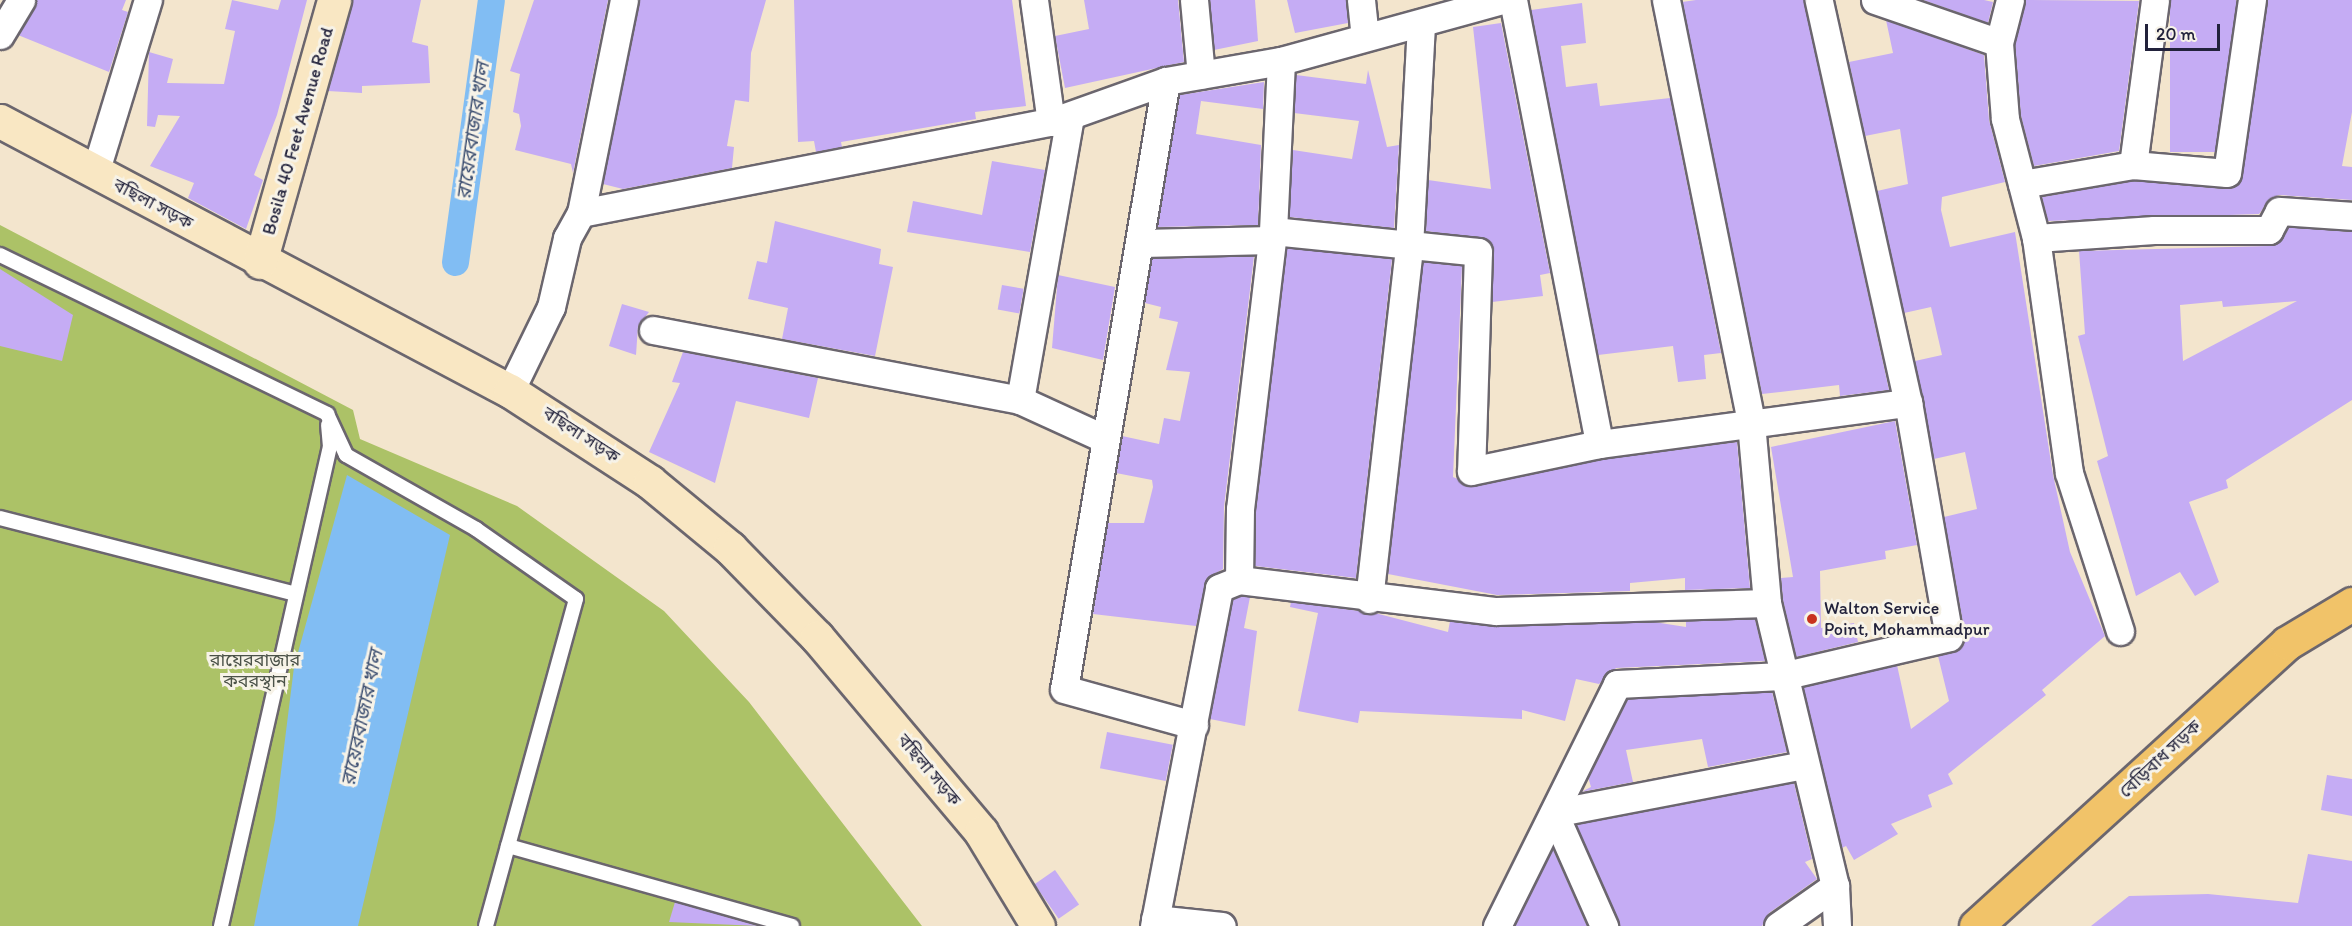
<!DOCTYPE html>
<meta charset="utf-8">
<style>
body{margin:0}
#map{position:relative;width:2352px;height:926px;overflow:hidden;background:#f3e5cd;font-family:Itim,"Noto Sans Bengali",sans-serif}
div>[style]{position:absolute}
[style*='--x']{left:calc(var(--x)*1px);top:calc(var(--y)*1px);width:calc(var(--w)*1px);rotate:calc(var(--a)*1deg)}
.green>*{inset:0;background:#acc267}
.water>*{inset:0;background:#81bdf3}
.canal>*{height:27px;margin:-13.5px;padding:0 13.5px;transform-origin:13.5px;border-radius:13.5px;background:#81bdf3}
.building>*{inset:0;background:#c5acf4;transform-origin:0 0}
.roads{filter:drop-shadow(2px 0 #6b666e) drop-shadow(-2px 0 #6b666e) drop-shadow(0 2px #6b666e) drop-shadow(0 -2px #6b666e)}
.lane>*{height:14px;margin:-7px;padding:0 7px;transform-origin:7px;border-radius:7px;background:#fff}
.street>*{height:27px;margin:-13.5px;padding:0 13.5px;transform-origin:13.5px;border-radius:13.5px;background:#fff}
.secondary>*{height:33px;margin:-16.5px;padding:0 16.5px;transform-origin:16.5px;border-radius:16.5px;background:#f9e7c3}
.highway>*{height:33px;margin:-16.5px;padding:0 16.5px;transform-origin:16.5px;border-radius:16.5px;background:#f1c369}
.dots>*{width:16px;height:16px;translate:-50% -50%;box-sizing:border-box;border:3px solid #f7f3e8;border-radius:50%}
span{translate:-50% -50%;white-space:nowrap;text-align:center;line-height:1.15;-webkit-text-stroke:6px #f7f3e8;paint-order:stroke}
.street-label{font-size:18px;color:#22223b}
.poi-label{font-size:18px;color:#22223b}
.left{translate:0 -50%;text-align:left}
.park-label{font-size:18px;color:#4b5248}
.water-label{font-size:20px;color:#3e5072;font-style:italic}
.scale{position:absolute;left:2145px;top:24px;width:75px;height:27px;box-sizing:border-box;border:3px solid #22223b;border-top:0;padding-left:8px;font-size:18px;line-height:21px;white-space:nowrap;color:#22223b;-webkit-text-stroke:4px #f7f3e8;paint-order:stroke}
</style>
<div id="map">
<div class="green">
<div style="clip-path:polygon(0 225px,353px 410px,360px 439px,517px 506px,664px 611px,749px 702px,922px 926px,0 926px)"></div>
</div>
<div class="water">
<div style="clip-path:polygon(347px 475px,450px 535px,358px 926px,254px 926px,275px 820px,294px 667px)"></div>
</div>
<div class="canal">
<div style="--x:455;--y:262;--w:264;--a:-82.2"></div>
</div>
<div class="building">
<div style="clip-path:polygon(37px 0,126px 0,122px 10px,128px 12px,109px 72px,18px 35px)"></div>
<div style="clip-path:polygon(232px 0,278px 10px,281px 0,307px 0,277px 115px,254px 175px,263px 180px,246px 229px,188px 198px,194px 183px,150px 166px,180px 116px,158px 115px,155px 127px,147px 126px,149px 52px,173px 59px,167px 83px,224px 84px,235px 31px,225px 29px)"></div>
<div style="clip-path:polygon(352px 0,421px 0,412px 42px,428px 46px,430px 83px,362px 86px,362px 93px,328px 91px)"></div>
<div style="clip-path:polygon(534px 0,608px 0,573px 173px,571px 164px,515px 150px,521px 126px,519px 114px,513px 112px,520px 74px,510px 71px)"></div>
<div style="clip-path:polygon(639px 0,766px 0,751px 53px,749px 102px,735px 100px,727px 146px,734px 147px,732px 168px,623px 189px,603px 184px)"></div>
<div style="clip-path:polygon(794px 0,1012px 0,1026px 106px,975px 112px,976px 119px,841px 142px,842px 147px,816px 152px,814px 141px,798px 142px)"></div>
<div style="clip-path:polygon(1084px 0,1178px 0,1184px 62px,1065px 88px,1055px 36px,1089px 29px)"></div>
<div style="clip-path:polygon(1210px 0,1255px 0,1258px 41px,1214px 50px)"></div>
<div style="clip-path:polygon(1287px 0,1346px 0,1348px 23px,1295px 33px)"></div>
<div style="clip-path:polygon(1696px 0,1804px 0,1889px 390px,1840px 396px,1839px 385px,1762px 394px,1682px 2px)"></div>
<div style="clip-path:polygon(1923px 0,1984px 0,1993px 2px,1988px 23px)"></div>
<div style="clip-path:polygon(2025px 0,2139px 1px,2119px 151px,2034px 166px,2021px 116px,2015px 44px)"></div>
<div style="left:2170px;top:0;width:66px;height:152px"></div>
<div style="clip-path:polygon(2267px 0,2352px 0,2352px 112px,2342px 166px,2352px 167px,2352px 200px,2279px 195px,2271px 198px,2259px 214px,2048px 221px,2042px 197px,2134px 181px,2226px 189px,2239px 183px)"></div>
<div style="clip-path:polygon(1582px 3px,1586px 43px,1561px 46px,1566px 87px,1597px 83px,1600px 106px,1670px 98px,1721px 353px,1704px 355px,1706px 379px,1678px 382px,1673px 346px,1598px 355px,1531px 10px)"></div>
<div style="clip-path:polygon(1886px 20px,1984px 55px,1989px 120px,2005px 182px,1942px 197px,1941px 210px,1950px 247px,2015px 232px,2053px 475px,2070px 552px,2105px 636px,2042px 690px,2046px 695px,1948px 774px,1953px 784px,1928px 795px,1932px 807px,1891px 824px,1898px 834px,1854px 860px,1846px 846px,1842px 848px,1803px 687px,1897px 665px,1911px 729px,1949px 701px,1938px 656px,1959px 649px,1965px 634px,1944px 517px,1977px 509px,1965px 452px,1934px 459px,1915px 361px,1942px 355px,1931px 307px,1904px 313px,1877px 191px,1908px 184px,1900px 129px,1865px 136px,1849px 62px,1893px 53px)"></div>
<div style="clip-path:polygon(1501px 23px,1550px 273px,1540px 275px,1543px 296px,1492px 302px,1494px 253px,1487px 239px,1426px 231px,1428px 180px,1491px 189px,1473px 27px)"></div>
<div style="clip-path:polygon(1368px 70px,1387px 147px,1399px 145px,1394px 228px,1289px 217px,1293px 150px,1352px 159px,1359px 121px,1294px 113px,1296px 75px,1366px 84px)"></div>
<div style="clip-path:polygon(1264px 82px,1263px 109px,1201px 101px,1196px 134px,1261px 145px,1258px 225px,1157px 227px,1180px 95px)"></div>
<div style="clip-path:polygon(992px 161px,1045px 170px,1030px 252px,907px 232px,913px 201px,982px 215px)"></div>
<div style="clip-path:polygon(775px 221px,881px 249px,879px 264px,893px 267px,875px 356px,782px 339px,788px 308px,748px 299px,757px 261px,767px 263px)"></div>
<div style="clip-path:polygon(evenodd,2288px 227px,2352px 232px,2352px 400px,2226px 480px,2228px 488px,2189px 502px,2219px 582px,2195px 596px,2180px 572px,2136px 596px,2097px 461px,2108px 456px,2078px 336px,2085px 334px,2079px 251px,2269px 246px,2288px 227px,2222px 301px,2223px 307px,2297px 301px,2183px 361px,2180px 305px,2222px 301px)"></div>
<div style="clip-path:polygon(1287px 248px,1392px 259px,1356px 578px,1255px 566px,1256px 510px)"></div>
<div style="clip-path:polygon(1254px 256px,1224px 507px,1223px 569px,1207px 578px,1196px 626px,1093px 614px,1108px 523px,1144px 523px,1153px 487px,1152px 480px,1116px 473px,1122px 436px,1159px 444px,1164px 418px,1180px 421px,1190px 372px,1166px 370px,1178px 322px,1159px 318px,1161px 307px,1145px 303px,1152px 259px)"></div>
<div style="clip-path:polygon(1423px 262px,1462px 266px,1453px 477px,1474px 486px,1605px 459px,1737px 442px,1750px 588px,1685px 590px,1685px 578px,1630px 583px,1630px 591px,1497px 595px,1388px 574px)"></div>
<div style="clip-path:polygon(0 269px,73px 315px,62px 361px,0 346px)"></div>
<div style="clip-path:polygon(1058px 275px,1115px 287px,1103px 360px,1052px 348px)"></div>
<div style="left:1002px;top:285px;width:22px;height:25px;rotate:10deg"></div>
<div style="clip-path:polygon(622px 304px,649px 312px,638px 326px,636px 355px,609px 346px)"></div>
<div style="clip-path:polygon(683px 352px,818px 378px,809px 418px,736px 401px,715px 483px,649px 452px,680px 383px,672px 382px)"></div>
<div style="clip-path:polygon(1895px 421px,1917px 545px,1885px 551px,1886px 559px,1820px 571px,1821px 628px,1854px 623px,1858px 642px,1796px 657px,1783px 600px,1781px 578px,1793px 577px,1771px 447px)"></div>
<div style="clip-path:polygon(1241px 596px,1250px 597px,1244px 628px,1257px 631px,1245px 726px,1210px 719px,1233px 599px)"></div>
<div style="clip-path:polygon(1291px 602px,1375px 613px,1448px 632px,1450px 621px,1496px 627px,1654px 622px,1686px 627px,1686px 621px,1755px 619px,1765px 661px,1616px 668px,1599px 684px,1576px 679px,1565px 721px,1522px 710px,1522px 719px,1360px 711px,1358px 723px,1298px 711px,1318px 613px,1290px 607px)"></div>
<div style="clip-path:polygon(1772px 692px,1787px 752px,1708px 767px,1702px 739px,1626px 750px,1633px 782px,1581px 792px,1591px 787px,1588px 777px,1627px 699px)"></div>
<div style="left:1107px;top:732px;width:67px;height:37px;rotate:11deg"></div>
<div style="clip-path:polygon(2327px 775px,2352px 779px,2352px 816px,2321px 810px)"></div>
<div style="clip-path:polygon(1794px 783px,1812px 859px,1805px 862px,1817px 879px,1769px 913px,1762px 926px,1619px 926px,1576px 825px)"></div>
<div style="clip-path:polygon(1553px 849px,1587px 926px,1515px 926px)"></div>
<div style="clip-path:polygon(2308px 854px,2352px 861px,2352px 926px,2091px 926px,2129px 896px,2208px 894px,2298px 903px)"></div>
<div style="left:1055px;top:870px;width:42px;height:25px;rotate:55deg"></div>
<div style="clip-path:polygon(675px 902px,759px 926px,669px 922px)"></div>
</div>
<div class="roads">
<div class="lane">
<div style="--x:0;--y:255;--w:364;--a:25.9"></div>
<div style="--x:327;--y:414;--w:45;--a:65.1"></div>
<div style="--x:346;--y:455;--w:150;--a:29.6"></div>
<div style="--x:476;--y:529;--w:122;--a:35"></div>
<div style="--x:576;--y:599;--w:339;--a:105.4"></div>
<div style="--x:0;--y:518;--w:302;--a:14.4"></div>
<div style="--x:508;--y:846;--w:295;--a:15.7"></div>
<div style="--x:221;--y:926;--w:491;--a:-77.2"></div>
<div style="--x:330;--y:447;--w:22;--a:-95"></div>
</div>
<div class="street">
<div style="--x:1034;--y:0;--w:123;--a:82.1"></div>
<div style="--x:1194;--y:0;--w:75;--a:84.7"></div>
<div style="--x:1361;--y:0;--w:36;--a:84"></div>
<div style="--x:1513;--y:0;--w:452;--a:79"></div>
<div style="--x:1666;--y:0;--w:431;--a:78.6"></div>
<div style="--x:1751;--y:423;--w:181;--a:84.9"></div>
<div style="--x:1767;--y:603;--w:291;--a:76.5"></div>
<div style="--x:1835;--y:886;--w:40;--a:87.1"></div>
<div style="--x:1875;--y:0;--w:131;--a:19.1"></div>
<div style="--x:1999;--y:43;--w:44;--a:-75.7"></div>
<div style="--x:0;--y:35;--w:41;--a:-59"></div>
<div style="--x:1999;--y:43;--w:76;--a:85.5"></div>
<div style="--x:2005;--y:119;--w:123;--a:75.4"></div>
<div style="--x:2036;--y:238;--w:237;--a:82"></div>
<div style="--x:2069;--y:473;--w:166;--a:72.1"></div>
<div style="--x:1166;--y:81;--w:616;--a:99.52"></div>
<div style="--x:1064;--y:689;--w:135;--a:15.5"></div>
<div style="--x:2133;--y:165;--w:166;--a:-82.4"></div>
<div style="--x:95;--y:173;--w:181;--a:-73"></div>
<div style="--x:2022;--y:184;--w:113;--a:-9.7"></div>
<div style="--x:2133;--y:165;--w:94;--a:4.9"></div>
<div style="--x:2227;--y:173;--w:175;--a:-81.8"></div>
<div style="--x:581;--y:213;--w:217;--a:-78.6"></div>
<div style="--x:1273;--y:231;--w:206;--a:5.8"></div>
<div style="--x:1478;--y:252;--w:219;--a:91.8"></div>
<div style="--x:1471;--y:471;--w:131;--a:-11.9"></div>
<div style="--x:1599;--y:444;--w:312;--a:-7.6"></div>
<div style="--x:2036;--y:238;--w:118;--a:-3.9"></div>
<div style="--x:2154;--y:230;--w:115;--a:0"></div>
<div style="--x:2269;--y:230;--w:21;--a:-62"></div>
<div style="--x:2279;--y:211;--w:73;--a:3.9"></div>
<div style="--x:1142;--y:243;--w:130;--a:-1.3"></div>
<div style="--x:653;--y:330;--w:374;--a:10.8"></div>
<div style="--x:1020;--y:400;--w:94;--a:24.6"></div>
<div style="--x:510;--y:391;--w:93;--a:-64"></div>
<div style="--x:551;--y:307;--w:71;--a:-76.9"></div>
<div style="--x:567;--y:238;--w:29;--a:-61"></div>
<div style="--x:581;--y:213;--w:479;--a:-11"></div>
<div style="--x:1051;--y:122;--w:122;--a:-19.6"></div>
<div style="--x:1166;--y:81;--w:117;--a:-9.9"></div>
<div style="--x:1281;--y:61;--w:230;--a:-15.4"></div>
<div style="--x:1020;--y:400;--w:287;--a:-80"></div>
<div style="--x:1239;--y:580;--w:71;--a:-89.2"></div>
<div style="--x:1240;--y:509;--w:280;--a:-83.2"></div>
<div style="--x:1273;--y:231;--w:170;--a:-87.3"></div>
<div style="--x:1369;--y:599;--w:355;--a:-83.5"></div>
<div style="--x:1409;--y:246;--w:223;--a:-86.9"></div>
<div style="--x:1554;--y:813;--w:254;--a:-10.9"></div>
<div style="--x:1554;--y:813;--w:124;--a:66.1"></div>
<div style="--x:1155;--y:919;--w:67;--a:6"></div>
<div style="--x:1154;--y:926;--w:344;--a:-79.1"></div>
<div style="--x:1219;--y:588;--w:22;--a:-22"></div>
<div style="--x:1239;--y:580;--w:259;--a:6.9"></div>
<div style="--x:1496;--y:611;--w:271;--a:-1.7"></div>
<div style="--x:1497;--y:926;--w:270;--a:-63.6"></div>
<div style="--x:1617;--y:684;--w:165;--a:-2.8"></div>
<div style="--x:1782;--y:676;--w:171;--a:-13.1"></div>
<div style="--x:1949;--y:637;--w:238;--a:-99.9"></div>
<div style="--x:1908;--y:403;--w:413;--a:-102.5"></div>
<div style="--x:1778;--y:926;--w:70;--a:-35.1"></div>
</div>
<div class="secondary">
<div style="--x:0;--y:121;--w:577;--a:27.9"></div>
<div style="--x:510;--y:391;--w:167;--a:33"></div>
<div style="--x:650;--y:482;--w:104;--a:39.5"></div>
<div style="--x:730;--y:548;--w:124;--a:45.7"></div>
<div style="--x:817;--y:637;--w:255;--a:49.9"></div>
<div style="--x:981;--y:832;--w:110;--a:58.8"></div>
<div style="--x:260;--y:262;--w:272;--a:-74.2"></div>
</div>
<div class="highway">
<div style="--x:1976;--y:926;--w:420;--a:-42.3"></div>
<div style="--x:2287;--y:643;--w:76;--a:-31"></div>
</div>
</div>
<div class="dots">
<div style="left:1812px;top:619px;background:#c8321e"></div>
</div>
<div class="street-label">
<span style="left:298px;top:131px;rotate:-74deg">Bosila 40 Feet Avenue Road</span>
<span style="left:153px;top:204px;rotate:28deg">বছিলা সড়ক</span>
<span style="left:581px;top:435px;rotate:33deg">বছিলা সড়ক</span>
<span style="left:2160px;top:759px;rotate:-43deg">বেড়িবাধ সড়ক</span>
<span style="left:929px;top:770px;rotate:50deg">বছিলা সড়ক</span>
</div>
<div class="poi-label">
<span class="left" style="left:1824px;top:619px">Walton Service<br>Point, Mohammadpur</span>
</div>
<div class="park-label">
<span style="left:255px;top:671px">রায়েরবাজার<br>কবরস্থান</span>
</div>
<div class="water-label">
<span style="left:473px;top:131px;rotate:-82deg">রায়েরবাজার খাল</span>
<span style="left:362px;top:718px;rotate:-78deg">রায়েরবাজার খাল</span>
</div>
<div class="scale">20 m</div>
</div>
